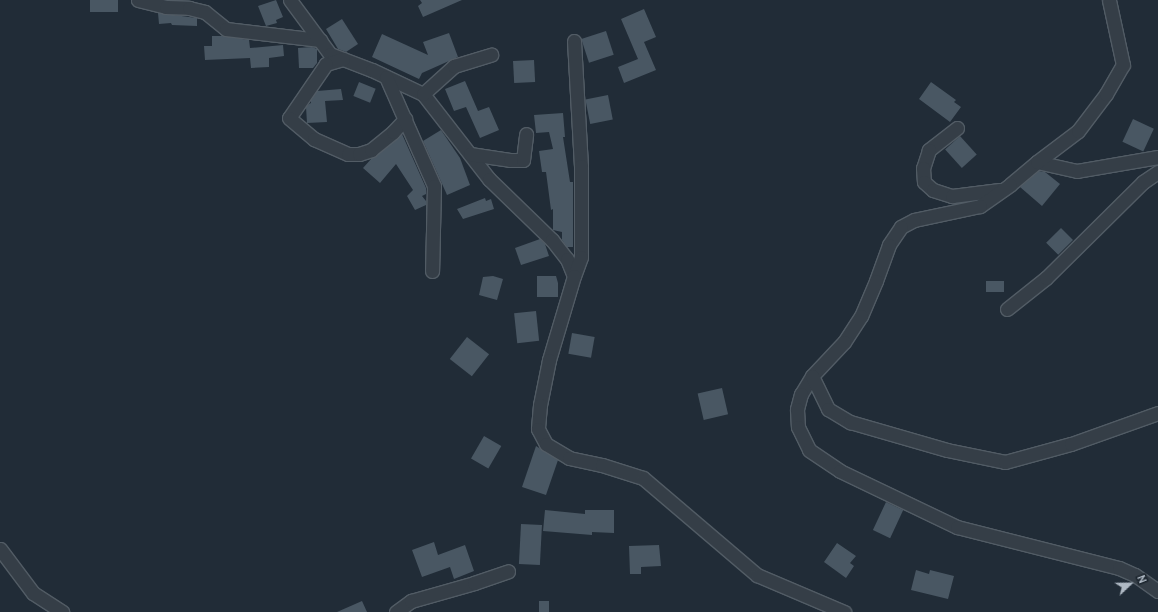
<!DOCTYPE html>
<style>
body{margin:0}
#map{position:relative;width:1158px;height:612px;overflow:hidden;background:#212c37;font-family:Overpass,sans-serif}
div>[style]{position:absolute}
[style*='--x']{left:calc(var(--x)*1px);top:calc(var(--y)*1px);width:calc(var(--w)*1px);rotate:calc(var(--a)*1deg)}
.building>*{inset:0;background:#495763;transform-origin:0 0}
.roads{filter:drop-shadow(1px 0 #525c65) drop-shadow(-1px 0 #525c65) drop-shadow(0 1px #525c65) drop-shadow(0 -1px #525c65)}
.minor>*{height:13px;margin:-6.5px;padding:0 6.5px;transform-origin:6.5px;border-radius:6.5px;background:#353e47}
span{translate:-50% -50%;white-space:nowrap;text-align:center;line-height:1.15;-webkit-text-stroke:3.5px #1a232c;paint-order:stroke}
.north{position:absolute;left:1110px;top:564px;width:40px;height:40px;-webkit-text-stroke:3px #1a232c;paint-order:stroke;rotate:68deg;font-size:11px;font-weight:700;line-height:16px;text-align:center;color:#afb9c4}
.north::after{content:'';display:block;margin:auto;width:14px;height:18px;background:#afb9c4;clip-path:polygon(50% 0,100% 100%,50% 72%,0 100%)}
</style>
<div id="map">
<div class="building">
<div style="left:90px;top:0;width:28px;height:12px"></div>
<div style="clip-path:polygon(276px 0,283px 17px,276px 20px,277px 23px,266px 26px,258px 6px)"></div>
<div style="clip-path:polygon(420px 0,462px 0,423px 17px,418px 6px,422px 3px)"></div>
<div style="clip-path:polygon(644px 9px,656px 37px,644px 42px,656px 70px,624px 83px,618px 67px,638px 59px,621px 19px)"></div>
<div style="clip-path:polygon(158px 13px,197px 18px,197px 26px,172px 25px,171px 23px,159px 24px)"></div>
<div style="clip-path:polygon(342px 19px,358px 44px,346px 52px,338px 49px,326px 29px)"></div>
<div style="left:606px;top:31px;width:25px;height:26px;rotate:72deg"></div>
<div style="clip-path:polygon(449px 33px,458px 57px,422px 73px,419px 79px,372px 57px,382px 34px,428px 55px,423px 42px)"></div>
<div style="clip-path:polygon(212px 36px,222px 36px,249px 40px,250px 48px,283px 45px,284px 56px,269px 58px,269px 67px,251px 68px,250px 58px,205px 60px,204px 46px,212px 46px)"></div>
<div style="clip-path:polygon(312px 47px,317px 49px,317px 63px,313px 68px,299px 68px,298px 48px)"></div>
<div style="left:534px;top:60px;width:22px;height:21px;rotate:87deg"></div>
<div style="clip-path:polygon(465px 81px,478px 111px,489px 107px,499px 130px,480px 138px,466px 107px,454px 111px,445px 89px)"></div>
<div style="left:359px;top:82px;width:18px;height:15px;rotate:22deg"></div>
<div style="clip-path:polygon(931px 82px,956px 100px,954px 102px,961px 107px,950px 122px,919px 99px)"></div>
<div style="clip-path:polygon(341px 89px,343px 100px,325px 101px,327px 122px,307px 123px,306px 107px,309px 104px,311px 103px,311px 100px,317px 91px)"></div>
<div style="left:608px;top:95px;width:25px;height:23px;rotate:79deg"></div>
<div style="clip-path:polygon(563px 113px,565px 137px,563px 137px,570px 182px,573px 182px,573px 247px,567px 247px,562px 240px,562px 232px,553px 230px,553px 209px,551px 210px,546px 172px,542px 172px,539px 151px,553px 149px,549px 132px,536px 133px,534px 115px)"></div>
<div style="left:1133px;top:119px;width:23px;height:25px;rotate:25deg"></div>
<div style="clip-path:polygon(441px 130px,460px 158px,470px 185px,447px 195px,423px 141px)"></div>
<div style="clip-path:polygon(402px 134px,426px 188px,426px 194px,422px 196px,426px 201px,426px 205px,415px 210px,407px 196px,413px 190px,396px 164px,380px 183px,363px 168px,372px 158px)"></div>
<div style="left:960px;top:136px;width:25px;height:20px;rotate:48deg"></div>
<div style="clip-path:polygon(1039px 171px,1045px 172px,1060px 184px,1042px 206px,1020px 187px)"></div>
<div style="clip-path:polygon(485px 198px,486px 201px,491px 199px,494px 209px,463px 219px,457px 209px)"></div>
<div style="left:1061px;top:228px;width:17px;height:21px;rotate:45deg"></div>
<div style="clip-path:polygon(540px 239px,545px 244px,549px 256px,521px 265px,515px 248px)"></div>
<div style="clip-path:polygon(493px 276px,503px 279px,497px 300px,479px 295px,483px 277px)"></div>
<div style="clip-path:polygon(537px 276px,556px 276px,558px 283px,558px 297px,537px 297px)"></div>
<div style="left:1004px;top:281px;width:11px;height:18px;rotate:90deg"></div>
<div style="left:536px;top:311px;width:30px;height:22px;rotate:84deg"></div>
<div style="left:572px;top:333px;width:23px;height:21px;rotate:10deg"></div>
<div style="left:467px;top:337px;width:28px;height:28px;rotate:38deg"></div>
<div style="left:722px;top:388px;width:27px;height:25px;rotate:77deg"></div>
<div style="left:484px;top:436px;width:20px;height:26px;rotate:30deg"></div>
<div style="clip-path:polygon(536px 446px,558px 460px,546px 495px,522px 487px)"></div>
<div style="left:886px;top:502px;width:19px;height:31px;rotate:25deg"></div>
<div style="clip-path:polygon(545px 510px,585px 514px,585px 510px,614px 510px,614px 533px,592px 532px,592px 535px,543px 531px)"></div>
<div style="left:521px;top:524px;width:21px;height:40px;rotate:3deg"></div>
<div style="clip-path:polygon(434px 542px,438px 555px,465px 545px,474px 571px,454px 579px,450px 567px,422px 577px,412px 550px)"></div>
<div style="clip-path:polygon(837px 543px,856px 556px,850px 563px,854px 566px,846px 578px,824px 562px)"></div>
<div style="clip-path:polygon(659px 545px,661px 566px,641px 567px,641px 574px,630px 574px,629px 546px)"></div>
<div style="clip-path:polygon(916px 570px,929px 574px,930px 570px,954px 576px,948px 599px,911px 590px)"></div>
<div style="clip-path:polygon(362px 601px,367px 612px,337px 612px)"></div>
<div style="left:539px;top:601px;width:10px;height:11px"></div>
</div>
<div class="roads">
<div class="minor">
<div style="--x:138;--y:0;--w:29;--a:14"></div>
<div style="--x:166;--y:7;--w:23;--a:2"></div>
<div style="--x:189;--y:8;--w:16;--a:14"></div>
<div style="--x:205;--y:12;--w:27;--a:39"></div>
<div style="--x:226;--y:29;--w:95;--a:6.7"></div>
<div style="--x:290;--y:0;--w:67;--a:53.5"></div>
<div style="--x:330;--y:54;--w:45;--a:20.9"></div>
<div style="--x:372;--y:70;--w:56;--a:25.2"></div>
<div style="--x:423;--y:94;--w:108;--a:52.2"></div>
<div style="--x:489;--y:179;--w:88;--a:44.1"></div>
<div style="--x:552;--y:240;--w:24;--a:52"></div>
<div style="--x:567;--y:259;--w:18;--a:68"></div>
<div style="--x:574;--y:41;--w:125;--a:86.8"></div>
<div style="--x:581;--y:166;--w:91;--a:90"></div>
<div style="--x:581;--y:257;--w:20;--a:110"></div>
<div style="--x:574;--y:276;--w:88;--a:106.6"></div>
<div style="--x:549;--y:360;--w:46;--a:101.3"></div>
<div style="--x:540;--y:405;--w:24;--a:95"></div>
<div style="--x:538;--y:429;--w:17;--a:62"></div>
<div style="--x:546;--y:444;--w:27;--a:31"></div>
<div style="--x:569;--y:458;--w:34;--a:12"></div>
<div style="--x:602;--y:465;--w:43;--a:17.6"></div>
<div style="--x:643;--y:478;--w:150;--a:40.4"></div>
<div style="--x:757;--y:575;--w:95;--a:23"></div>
<div style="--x:343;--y:59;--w:18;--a:164"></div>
<div style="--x:326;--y:64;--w:65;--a:124.4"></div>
<div style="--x:289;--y:118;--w:33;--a:40"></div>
<div style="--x:314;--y:139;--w:37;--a:24"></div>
<div style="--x:348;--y:154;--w:11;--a:0"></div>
<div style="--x:359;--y:154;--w:13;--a:-18"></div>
<div style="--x:371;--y:150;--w:28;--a:-39"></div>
<div style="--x:393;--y:132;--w:18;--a:-47"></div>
<div style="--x:386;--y:77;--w:119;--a:66.2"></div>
<div style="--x:434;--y:186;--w:85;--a:91.3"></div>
<div style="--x:423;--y:94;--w:42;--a:-42.1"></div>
<div style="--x:454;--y:66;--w:39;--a:-17"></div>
<div style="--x:957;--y:128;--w:36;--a:142"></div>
<div style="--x:929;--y:150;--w:19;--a:108"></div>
<div style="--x:923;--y:168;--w:14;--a:86"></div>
<div style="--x:924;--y:182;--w:12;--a:42"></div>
<div style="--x:933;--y:190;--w:20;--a:18"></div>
<div style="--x:952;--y:196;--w:48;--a:-7.1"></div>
<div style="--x:470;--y:154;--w:40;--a:8.5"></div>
<div style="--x:510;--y:160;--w:13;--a:0"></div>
<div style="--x:523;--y:160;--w:26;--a:-83"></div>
<div style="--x:1158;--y:157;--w:82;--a:170.2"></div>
<div style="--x:1077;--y:171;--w:41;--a:-167.3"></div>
<div style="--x:1037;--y:162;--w:35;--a:140"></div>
<div style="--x:1010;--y:185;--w:37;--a:145"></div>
<div style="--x:980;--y:206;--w:67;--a:168"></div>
<div style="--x:914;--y:220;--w:15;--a:152"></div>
<div style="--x:901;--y:227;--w:22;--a:124"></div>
<div style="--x:889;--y:245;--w:38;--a:110"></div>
<div style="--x:876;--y:281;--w:38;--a:113"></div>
<div style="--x:861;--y:316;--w:31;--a:123"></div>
<div style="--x:844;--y:342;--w:47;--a:133.3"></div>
<div style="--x:812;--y:376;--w:21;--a:121"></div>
<div style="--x:801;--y:394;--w:16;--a:105"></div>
<div style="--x:797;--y:409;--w:18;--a:87"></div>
<div style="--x:798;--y:427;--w:25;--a:64"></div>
<div style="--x:809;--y:450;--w:37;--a:34"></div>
<div style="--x:840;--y:471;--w:130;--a:25.6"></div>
<div style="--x:957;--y:527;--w:167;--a:14.2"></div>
<div style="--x:1119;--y:568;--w:17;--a:24"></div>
<div style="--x:1135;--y:575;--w:28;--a:35"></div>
<div style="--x:1037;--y:162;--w:51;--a:-37.1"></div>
<div style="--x:1078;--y:131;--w:46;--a:-52.9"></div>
<div style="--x:1106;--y:94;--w:34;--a:-60"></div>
<div style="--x:1123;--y:65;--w:66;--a:-102.2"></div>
<div style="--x:1007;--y:309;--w:50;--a:-38.5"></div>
<div style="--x:1046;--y:278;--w:136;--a:-44.7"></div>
<div style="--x:1143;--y:182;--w:18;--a:-34"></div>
<div style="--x:812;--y:376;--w:37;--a:64"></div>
<div style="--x:828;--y:409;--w:26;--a:31"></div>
<div style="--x:850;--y:422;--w:101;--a:16.1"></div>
<div style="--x:947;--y:450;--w:59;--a:11.7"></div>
<div style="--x:1005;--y:462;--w:68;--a:-15.3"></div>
<div style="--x:1071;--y:444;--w:92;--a:-19.6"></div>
<div style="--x:0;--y:549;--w:55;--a:53.1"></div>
<div style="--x:33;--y:593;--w:35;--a:33"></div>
<div style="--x:396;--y:612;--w:19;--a:-36"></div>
<div style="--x:411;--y:601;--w:66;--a:-15.9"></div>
<div style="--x:474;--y:583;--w:36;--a:-19"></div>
</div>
</div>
<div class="north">N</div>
</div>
